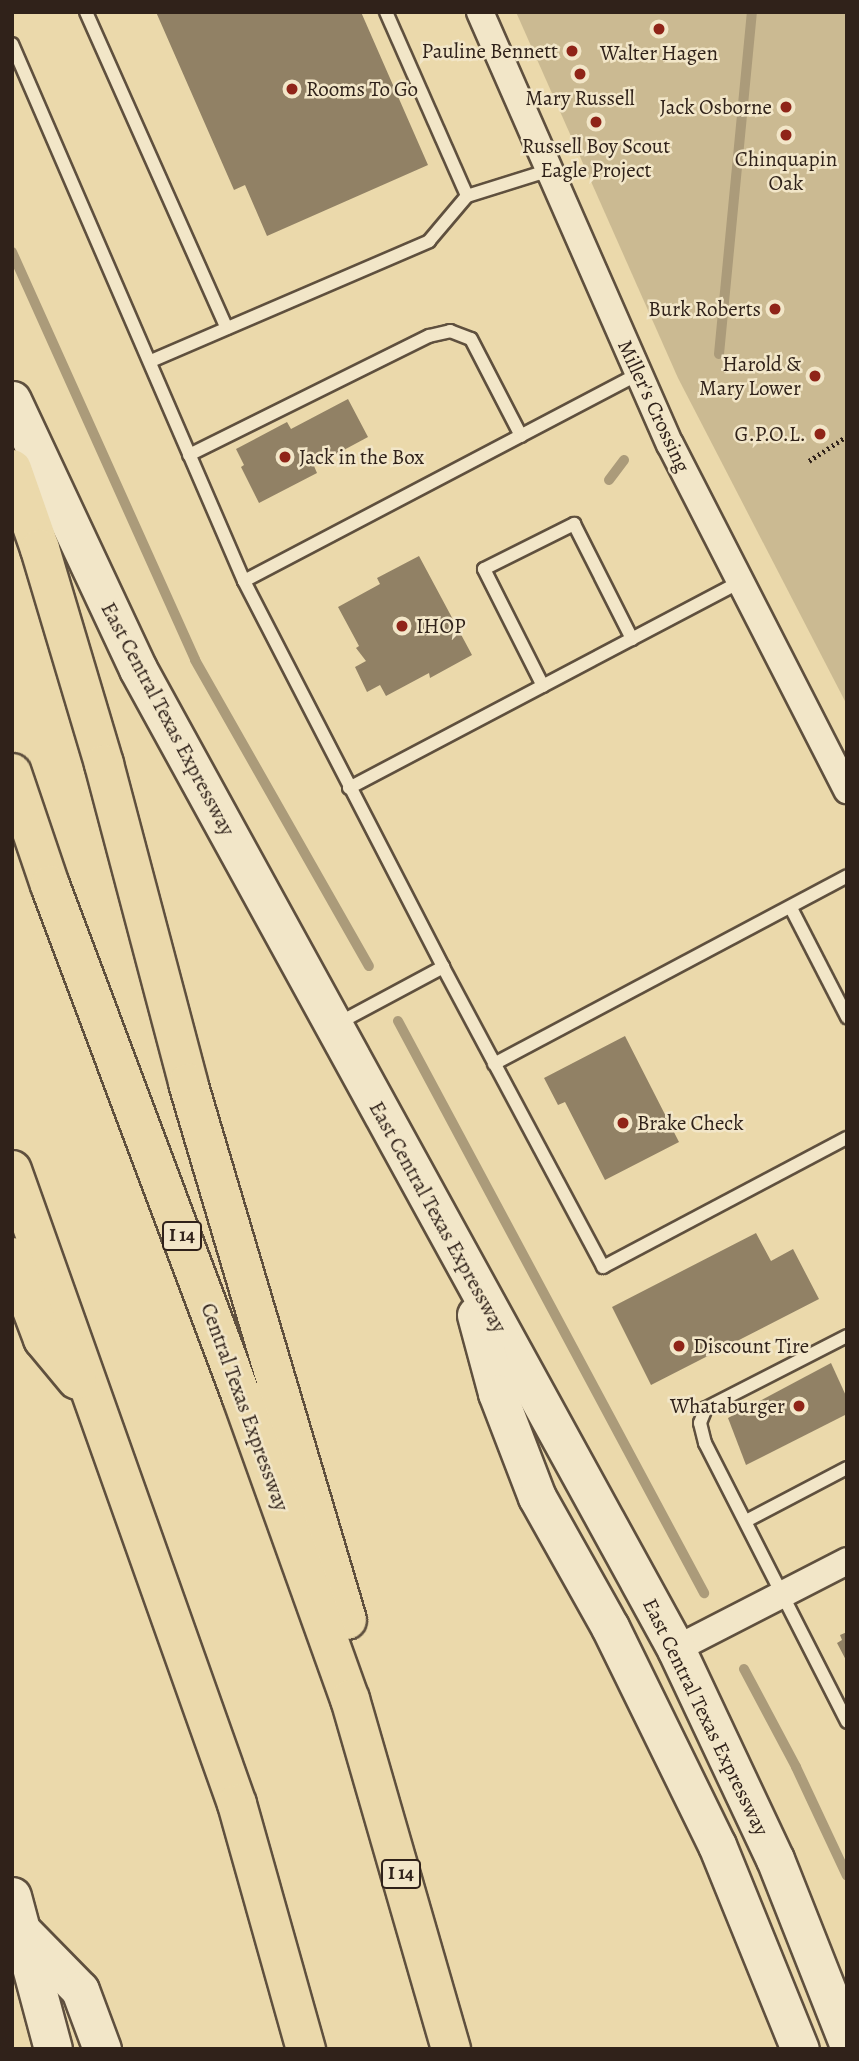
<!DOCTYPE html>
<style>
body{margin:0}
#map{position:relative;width:859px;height:2061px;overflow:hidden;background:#ebd9ab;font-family:Alegreya,serif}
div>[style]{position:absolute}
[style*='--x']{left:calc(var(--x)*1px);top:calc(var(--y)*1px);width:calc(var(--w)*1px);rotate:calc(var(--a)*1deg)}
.green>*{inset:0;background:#cbba92}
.stream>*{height:10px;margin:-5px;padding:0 5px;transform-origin:5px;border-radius:5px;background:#ab9b7a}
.building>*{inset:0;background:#918165}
.path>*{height:4.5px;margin-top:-2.25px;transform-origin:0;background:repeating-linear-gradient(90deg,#30221a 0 2px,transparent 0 5.5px)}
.roads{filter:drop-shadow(2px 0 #5f503e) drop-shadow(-2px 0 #5f503e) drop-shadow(0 2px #5f503e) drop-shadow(0 -2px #5f503e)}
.service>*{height:12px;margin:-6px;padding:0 6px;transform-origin:6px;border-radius:6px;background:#f2e6c8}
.minor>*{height:26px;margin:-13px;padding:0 13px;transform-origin:13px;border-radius:13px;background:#f2e6c8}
.secondary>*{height:37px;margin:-18.5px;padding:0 18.5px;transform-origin:18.5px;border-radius:18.5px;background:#f2e6c8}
.motorway>*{height:38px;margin:-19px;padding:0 19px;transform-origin:19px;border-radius:19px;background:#ebd9ab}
.dots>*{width:19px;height:19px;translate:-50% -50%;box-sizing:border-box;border:4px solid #f2e6c8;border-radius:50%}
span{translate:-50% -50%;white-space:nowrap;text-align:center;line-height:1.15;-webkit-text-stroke:5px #f2e6c8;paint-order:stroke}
.shield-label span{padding:2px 5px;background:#f2e6c8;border:2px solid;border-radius:5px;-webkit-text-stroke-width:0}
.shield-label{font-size:19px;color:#30221a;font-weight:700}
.poi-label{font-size:21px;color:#30221a}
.right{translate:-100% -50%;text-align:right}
.left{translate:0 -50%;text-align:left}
.street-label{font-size:21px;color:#30221a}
.frame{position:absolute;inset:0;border:14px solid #30221a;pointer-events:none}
</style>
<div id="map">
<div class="green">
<div style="clip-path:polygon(516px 12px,847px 12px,847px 705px,678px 378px)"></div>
</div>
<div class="stream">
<div style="--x:12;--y:252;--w:447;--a:65.8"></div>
<div style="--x:195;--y:660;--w:352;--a:60.4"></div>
<div style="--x:719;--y:354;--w:344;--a:-84.5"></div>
<div style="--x:609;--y:480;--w:25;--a:-53"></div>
<div style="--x:398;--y:1021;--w:649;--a:61.85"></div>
<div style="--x:744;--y:1669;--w:111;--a:62"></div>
<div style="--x:796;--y:1767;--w:120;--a:64.9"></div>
</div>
<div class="building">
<div style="clip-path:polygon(156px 12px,361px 12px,428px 165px,267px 236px,245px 185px,234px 190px)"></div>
<div style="clip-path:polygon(348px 399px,368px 437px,314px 466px,317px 473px,259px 503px,241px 467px,244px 465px,236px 449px,287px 422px,291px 429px)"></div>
<div style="clip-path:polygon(419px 556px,472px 655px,430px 678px,429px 673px,386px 696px,380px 685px,367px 692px,355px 667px,366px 661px,356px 648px,359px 646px,338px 607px,380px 584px,377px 578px)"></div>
<div style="clip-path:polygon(625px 1036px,679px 1142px,605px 1180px,565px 1102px,558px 1105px,544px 1078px)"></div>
<div style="clip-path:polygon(756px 1233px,771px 1261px,793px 1249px,819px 1299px,651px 1385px,612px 1307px)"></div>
<div style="clip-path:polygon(831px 1363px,847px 1398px,847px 1414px,746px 1465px,728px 1418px)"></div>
<div style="clip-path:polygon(847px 1632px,847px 1662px,837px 1643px,842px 1640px,840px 1635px)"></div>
</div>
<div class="path">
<div style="--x:809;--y:461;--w:45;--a:-33.3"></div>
</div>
<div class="roads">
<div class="service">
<div style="--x:86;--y:12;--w:346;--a:66"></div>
<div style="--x:386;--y:12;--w:201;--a:66.2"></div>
<div style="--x:12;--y:44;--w:585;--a:66.63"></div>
<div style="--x:244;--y:581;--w:434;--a:62.7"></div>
<div style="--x:151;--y:361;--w:303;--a:-23.3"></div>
<div style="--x:429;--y:241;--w:59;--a:-49.8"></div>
<div style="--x:467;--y:196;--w:87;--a:-17.4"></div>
<div style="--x:189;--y:455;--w:268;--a:-26.4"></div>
<div style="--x:429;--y:336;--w:22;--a:-13"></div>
<div style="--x:450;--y:331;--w:22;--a:21"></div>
<div style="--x:471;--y:339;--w:109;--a:62.7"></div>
<div style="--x:244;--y:581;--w:446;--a:-27.7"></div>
<div style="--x:543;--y:686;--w:131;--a:-116.8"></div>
<div style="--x:484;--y:569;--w:101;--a:-26.6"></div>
<div style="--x:574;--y:524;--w:129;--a:63.2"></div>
<div style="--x:349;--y:788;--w:442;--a:-27.8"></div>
<div style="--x:791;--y:908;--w:123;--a:62.8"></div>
<div style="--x:335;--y:1025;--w:123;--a:-28.2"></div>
<div style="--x:443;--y:967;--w:340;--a:61.9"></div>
<div style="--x:603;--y:1267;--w:276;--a:-27.9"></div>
<div style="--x:494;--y:1064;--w:400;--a:-28"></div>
<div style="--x:847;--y:1336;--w:158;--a:152.9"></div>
<div style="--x:706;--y:1408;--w:16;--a:112"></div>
<div style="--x:700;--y:1423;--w:21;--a:76"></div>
<div style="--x:705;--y:1443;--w:313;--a:63"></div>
<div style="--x:746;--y:1521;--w:114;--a:-27.7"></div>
</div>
<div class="minor">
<div style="--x:480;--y:12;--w:472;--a:66.3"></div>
<div style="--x:670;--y:444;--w:389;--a:62.9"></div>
<div style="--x:676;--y:1649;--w:192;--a:-27.2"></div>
</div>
<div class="secondary">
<div style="--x:12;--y:400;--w:297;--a:64.9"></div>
<div style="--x:138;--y:669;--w:1118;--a:61.23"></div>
<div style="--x:676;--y:1649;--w:232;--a:64.8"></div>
<div style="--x:775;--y:1859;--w:196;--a:68.4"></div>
<div style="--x:476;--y:1315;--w:81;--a:74.9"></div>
<div style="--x:497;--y:1393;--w:111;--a:69"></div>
<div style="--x:537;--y:1497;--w:149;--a:60.7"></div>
<div style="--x:610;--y:1627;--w:243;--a:63.9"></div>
<div style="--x:717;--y:1845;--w:220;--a:67.9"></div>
<div style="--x:12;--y:1896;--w:158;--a:75"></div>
<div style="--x:25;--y:1934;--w:78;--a:45.5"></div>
<div style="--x:80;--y:1990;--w:63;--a:69.6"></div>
</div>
<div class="motorway">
<div style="--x:12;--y:469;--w:85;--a:70.7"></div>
<div style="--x:40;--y:549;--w:224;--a:73.4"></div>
<div style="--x:104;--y:764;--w:330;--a:75.2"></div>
<div style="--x:188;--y:1083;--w:560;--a:73.51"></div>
<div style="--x:12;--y:773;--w:118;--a:71.3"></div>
<div style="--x:50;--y:885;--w:548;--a:69.48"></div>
<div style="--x:242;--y:1398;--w:320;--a:70.3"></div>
<div style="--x:350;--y:1699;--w:364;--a:73.9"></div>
<div style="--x:12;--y:1170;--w:673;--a:70.46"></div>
<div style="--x:237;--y:1804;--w:255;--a:74.3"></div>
<div style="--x:12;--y:1257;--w:88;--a:69.3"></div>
<div style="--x:43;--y:1339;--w:53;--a:50.3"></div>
</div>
</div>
<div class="dots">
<div style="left:659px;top:29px;background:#8f2418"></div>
<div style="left:572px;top:51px;background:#8f2418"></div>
<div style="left:580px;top:74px;background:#8f2418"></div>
<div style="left:292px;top:89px;background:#8f2418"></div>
<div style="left:786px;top:107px;background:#8f2418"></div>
<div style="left:596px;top:122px;background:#8f2418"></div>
<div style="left:786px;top:135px;background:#8f2418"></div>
<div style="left:775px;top:309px;background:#8f2418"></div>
<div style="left:815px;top:376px;background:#8f2418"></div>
<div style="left:820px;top:434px;background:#8f2418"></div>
<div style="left:285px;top:457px;background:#8f2418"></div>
<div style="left:402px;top:626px;background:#8f2418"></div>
<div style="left:623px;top:1123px;background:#8f2418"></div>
<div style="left:679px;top:1346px;background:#8f2418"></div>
<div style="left:799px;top:1406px;background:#8f2418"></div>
</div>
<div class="shield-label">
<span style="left:182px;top:1236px">I 14</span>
<span style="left:401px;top:1874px">I 14</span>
</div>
<div class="poi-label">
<span class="right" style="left:558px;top:51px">Pauline Bennett</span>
<span style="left:659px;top:53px">Walter Hagen</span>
<span class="left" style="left:306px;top:89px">Rooms To Go</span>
<span style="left:580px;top:98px">Mary Russell</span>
<span class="right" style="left:772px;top:107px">Jack Osborne</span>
<span style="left:596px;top:158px">Russell Boy Scout<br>Eagle Project</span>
<span style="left:786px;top:171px">Chinquapin<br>Oak</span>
<span class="right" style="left:761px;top:309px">Burk Roberts</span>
<span class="right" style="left:801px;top:376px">Harold &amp;<br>Mary Lower</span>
<span class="right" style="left:806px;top:434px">G.P.O.L.</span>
<span class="left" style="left:299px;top:457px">Jack in the Box</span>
<span class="left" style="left:416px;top:626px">IHOP</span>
<span class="left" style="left:637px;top:1123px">Brake Check</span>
<span class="left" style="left:693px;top:1346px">Discount Tire</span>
<span class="right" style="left:785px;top:1406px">Whataburger</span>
</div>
<div class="street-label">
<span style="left:654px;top:406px;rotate:65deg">Miller's Crossing</span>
<span style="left:168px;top:719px;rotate:62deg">East Central Texas Expressway</span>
<span style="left:438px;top:1217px;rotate:61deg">East Central Texas Expressway</span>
<span style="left:245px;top:1407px;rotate:70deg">Central Texas Expressway</span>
<span style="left:706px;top:1717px;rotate:64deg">East Central Texas Expressway</span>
</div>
<div class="frame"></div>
</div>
